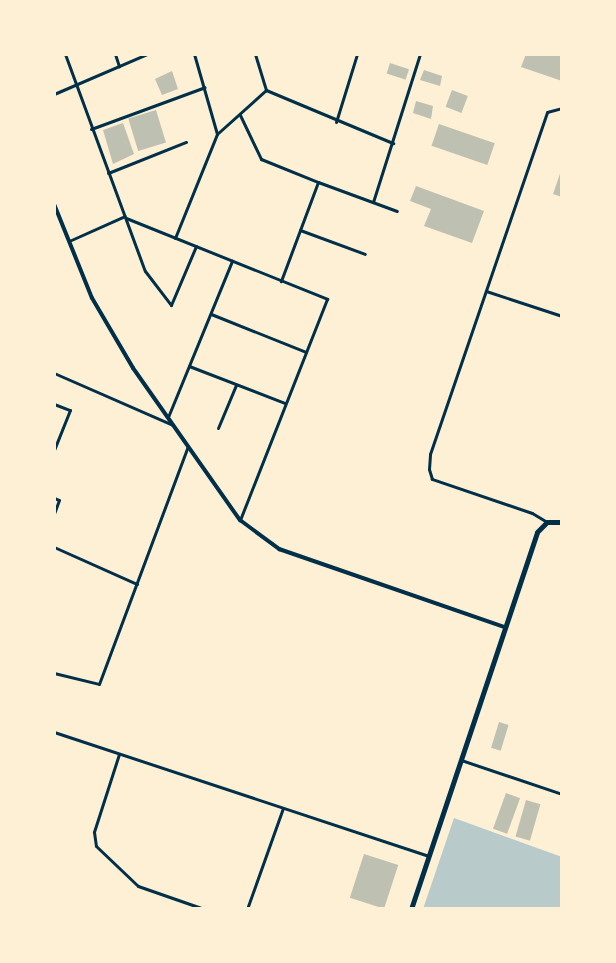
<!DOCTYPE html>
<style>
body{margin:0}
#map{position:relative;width:616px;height:963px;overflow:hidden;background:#fdf0d5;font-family:Quicksand,sans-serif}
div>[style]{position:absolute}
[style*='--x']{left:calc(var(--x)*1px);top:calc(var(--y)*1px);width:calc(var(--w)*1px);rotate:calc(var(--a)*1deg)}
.green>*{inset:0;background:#b9caca}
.building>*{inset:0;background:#bec0b2;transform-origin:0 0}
.minor>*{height:3px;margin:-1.5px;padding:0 1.5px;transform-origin:1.5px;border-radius:1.5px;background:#003049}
.tertiary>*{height:4px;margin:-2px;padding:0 2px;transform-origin:2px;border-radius:2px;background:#003049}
.primary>*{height:5px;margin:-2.5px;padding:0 2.5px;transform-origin:2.5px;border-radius:2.5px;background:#003049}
span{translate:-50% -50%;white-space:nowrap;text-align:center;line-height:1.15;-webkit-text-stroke:6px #fdf0d5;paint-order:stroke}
.frame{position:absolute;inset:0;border:56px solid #fdf0d5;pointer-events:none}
</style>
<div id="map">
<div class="green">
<div style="clip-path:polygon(454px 818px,562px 857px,562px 909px,423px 909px)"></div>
</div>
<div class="building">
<div style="clip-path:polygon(526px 54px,562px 54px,562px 81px,521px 67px)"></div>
<div style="left:390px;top:63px;width:20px;height:11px;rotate:18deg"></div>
<div style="clip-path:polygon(424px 70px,442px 76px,440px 86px,420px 80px)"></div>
<div style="clip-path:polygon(172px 71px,178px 89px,162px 95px,155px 79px)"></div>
<div style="left:452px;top:90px;width:17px;height:18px;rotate:21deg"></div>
<div style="clip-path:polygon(416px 101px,433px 106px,431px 119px,413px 113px)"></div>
<div style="left:156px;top:110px;width:34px;height:29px;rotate:73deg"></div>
<div style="clip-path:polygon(123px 123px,134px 154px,113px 164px,103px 130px)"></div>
<div style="left:439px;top:124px;width:59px;height:23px;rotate:19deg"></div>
<div style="clip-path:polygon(562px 168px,562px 197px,553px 194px)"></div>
<div style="clip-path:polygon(416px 186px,484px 211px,472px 243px,424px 226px,431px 209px,410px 201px)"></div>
<div style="left:499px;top:722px;width:10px;height:27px;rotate:17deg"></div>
<div style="left:506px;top:793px;width:15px;height:38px;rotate:20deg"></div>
<div style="left:526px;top:800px;width:15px;height:38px;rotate:16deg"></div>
<div style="left:364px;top:854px;width:36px;height:46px;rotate:18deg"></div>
</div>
<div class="minor">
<div style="--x:65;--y:54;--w:231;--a:69.8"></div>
<div style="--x:145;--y:271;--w:43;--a:52.6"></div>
<div style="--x:115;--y:54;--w:13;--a:72"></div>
<div style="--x:255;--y:54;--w:38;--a:73"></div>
<div style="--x:266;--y:90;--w:138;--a:22.7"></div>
<div style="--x:54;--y:94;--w:101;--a:-23.3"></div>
<div style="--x:240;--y:115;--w:49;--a:64.5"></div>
<div style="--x:261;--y:159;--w:61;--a:22"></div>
<div style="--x:318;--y:182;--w:106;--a:110.5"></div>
<div style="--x:336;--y:122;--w:71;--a:-72.8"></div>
<div style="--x:91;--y:129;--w:121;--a:-20.2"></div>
<div style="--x:217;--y:134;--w:66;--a:-41.9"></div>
<div style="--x:108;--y:173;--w:84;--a:-21.7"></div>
<div style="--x:318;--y:182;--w:84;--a:20.2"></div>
<div style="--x:373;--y:202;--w:155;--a:-72.4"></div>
<div style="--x:126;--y:218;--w:217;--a:21.9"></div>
<div style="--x:327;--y:299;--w:238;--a:111.5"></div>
<div style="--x:300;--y:230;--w:69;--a:20.3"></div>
<div style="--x:175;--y:238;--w:112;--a:-68"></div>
<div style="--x:217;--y:134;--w:83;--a:-106"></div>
<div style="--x:69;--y:241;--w:61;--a:-24.1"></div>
<div style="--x:486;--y:291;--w:80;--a:18.2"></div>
<div style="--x:171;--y:305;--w:64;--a:-67"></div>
<div style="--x:211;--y:314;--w:102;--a:21.8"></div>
<div style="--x:189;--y:366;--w:103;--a:21.1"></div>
<div style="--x:54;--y:373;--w:130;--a:23.6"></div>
<div style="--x:54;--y:404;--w:17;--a:21"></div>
<div style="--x:70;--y:410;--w:43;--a:111.8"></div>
<div style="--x:168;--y:417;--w:169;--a:-67.7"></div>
<div style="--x:218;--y:428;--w:47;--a:-67.3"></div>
<div style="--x:54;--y:498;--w:5;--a:22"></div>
<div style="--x:59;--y:500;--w:15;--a:110"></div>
<div style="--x:547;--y:522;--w:17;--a:-149"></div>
<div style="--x:532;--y:513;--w:106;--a:-161.2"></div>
<div style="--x:432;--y:479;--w:10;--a:-107"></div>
<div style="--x:429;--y:469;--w:15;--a:-86"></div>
<div style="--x:430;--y:454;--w:361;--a:-71.1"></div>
<div style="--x:547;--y:112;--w:16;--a:-15"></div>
<div style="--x:54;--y:547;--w:91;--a:24"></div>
<div style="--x:54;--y:673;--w:46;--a:13.7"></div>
<div style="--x:99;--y:684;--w:254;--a:-69.5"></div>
<div style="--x:54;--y:732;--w:394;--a:18.3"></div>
<div style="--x:119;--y:754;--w:82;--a:107.8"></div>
<div style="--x:94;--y:832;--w:14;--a:82"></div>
<div style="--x:96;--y:846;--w:58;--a:43.6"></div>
<div style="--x:138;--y:886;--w:70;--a:19.2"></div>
<div style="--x:461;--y:760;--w:107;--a:18.6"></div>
<div style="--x:247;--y:909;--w:107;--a:-70.4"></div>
</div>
<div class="tertiary">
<div style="--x:54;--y:204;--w:101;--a:68"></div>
<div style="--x:92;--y:298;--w:81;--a:59.6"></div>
<div style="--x:133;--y:368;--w:186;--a:54.9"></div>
<div style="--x:240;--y:520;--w:49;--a:36.6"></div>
<div style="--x:279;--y:549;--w:238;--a:19.1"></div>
</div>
<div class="primary">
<div style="--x:411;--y:909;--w:397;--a:-71.5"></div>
<div style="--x:537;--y:532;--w:14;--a:-45"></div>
<div style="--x:547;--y:522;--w:15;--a:0"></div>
</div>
<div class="frame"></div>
</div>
